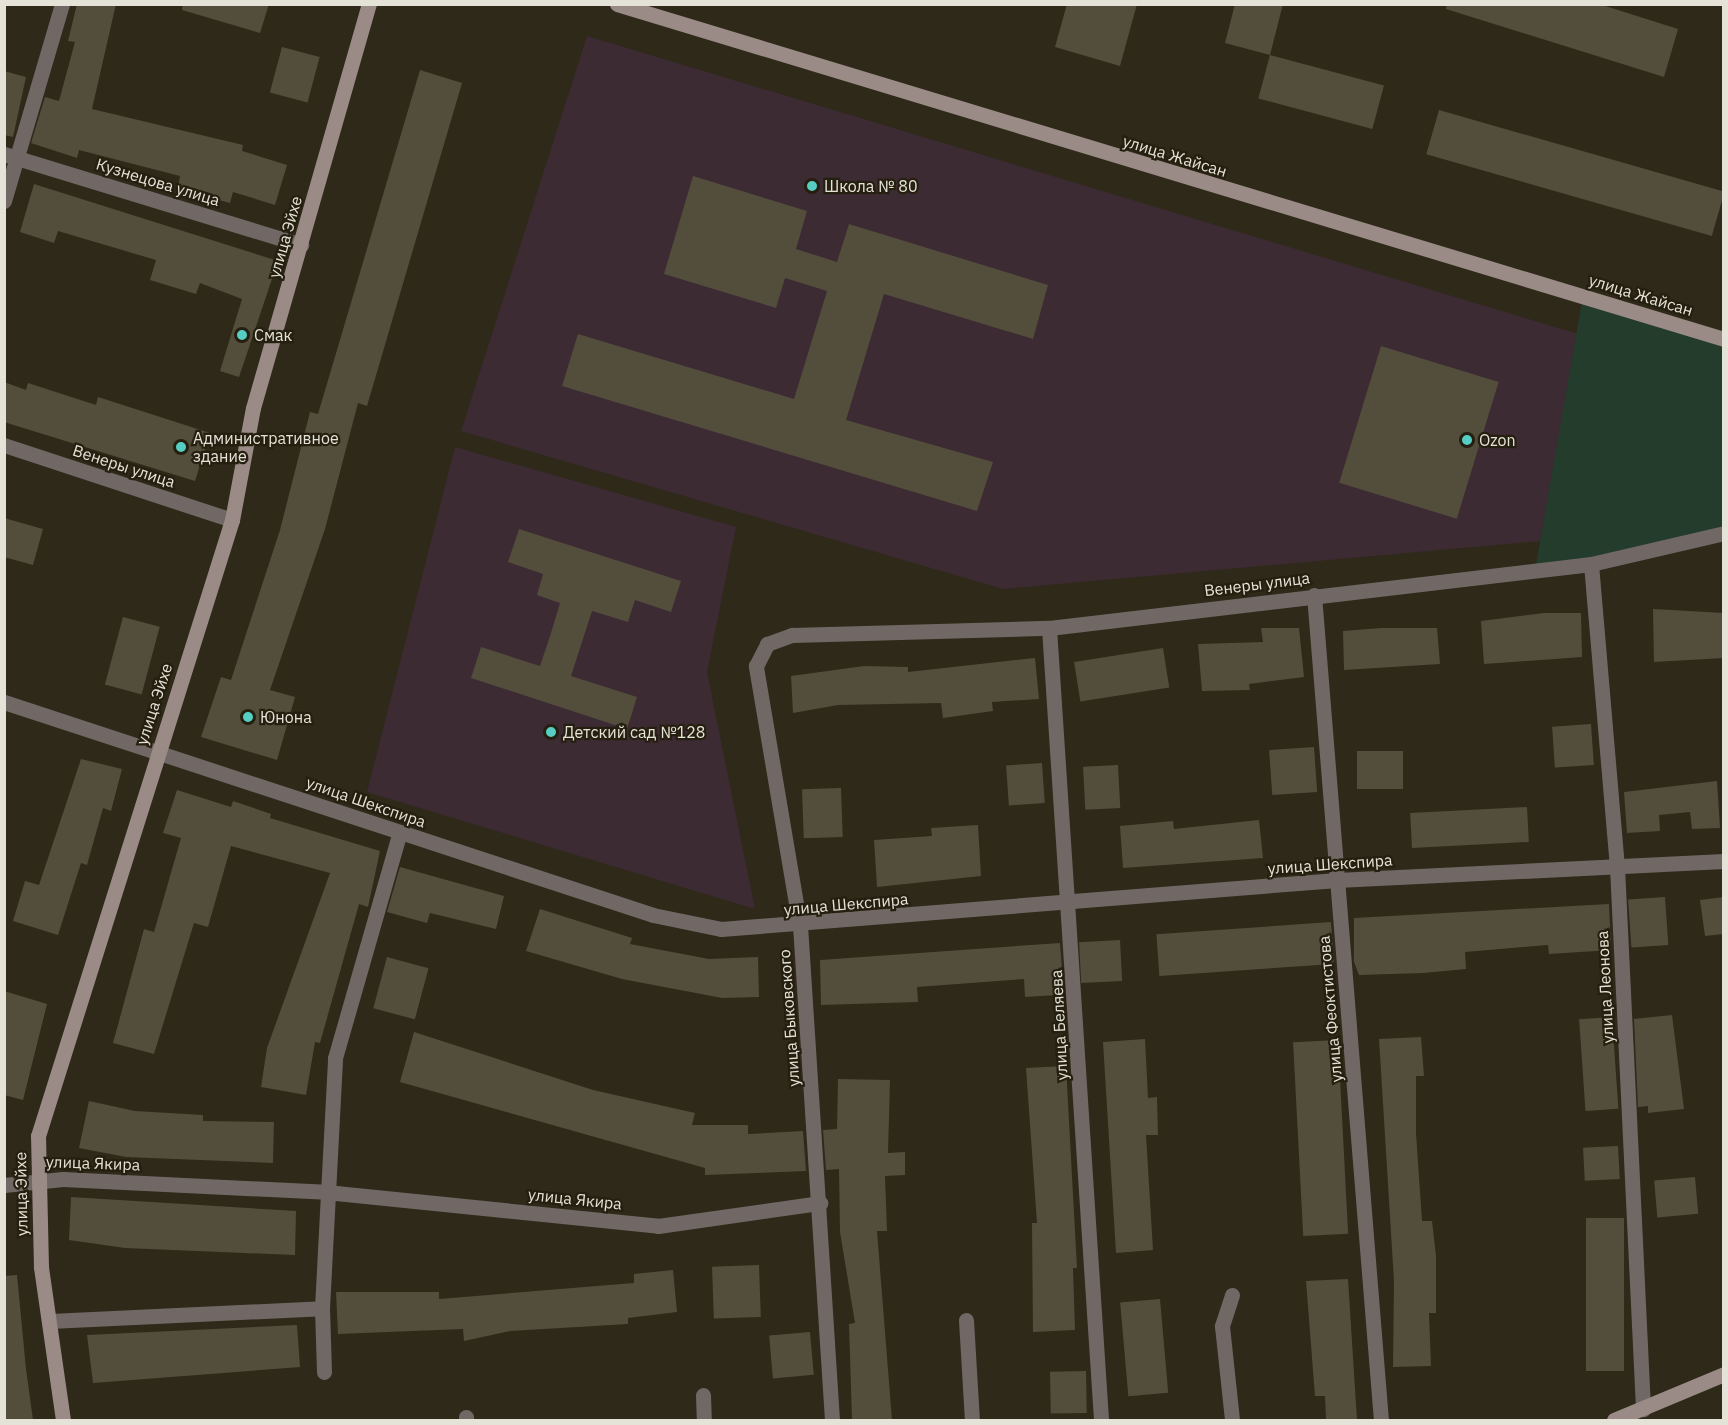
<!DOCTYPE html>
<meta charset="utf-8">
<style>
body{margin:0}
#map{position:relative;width:1728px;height:1425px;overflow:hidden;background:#2e2919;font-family:"IBM Plex Sans",sans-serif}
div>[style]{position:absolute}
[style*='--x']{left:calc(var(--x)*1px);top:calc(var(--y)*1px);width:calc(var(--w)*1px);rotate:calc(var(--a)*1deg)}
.education>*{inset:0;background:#3d2b33}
.green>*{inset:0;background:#233c2b}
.building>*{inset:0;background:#534d3c;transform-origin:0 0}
.street>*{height:15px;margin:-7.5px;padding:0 7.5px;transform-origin:7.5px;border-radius:7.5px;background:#716865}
.secondary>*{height:15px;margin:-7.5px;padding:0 7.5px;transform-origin:7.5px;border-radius:7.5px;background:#9a8b86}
.dots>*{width:16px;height:16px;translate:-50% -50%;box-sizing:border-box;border:3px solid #251f10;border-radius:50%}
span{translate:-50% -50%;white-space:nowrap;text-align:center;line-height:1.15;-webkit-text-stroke:4.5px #251f10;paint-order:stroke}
.street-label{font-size:16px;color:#e5e2d7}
.poi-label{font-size:16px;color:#e5e2d7}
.left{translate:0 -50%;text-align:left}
.frame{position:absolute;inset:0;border:6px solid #e5e2d7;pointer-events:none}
</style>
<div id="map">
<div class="education">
<div style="clip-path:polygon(587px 36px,1585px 336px,1540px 541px,1003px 589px,461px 431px)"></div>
<div style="clip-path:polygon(455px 447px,736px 527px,707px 672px,755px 909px,367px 792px)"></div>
</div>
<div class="green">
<div style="clip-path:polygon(1583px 296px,1723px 345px,1723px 528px,1535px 570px)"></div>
</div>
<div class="building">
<div style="clip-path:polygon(77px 4px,116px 4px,92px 109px,243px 145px,242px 151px,287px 165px,275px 205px,233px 192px,230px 203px,178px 189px,180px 176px,79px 150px,77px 158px,31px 143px,45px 97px,59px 101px,75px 42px,68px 41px)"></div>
<div style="clip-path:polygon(183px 4px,269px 4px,260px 33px,182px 10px)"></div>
<div style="clip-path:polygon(1067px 4px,1137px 4px,1120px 66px,1055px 47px)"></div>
<div style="clip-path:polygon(1235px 4px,1283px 4px,1270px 55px,1225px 43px)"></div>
<div style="clip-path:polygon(1447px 4px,1599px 4px,1678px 29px,1664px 77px,1446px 9px)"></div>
<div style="left:282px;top:47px;width:39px;height:47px;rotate:15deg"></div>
<div style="left:1270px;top:55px;width:118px;height:45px;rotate:15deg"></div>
<div style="clip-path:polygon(420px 70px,462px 83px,367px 406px,358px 403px,325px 529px,270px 690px,295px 697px,277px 760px,201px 737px,221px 677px,231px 680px,280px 530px,310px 412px,318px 414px)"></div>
<div style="clip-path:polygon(4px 71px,26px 77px,13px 137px,4px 135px)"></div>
<div style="left:1439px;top:110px;width:297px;height:46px;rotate:16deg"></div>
<div style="clip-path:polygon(693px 176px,807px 211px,796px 249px,837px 262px,849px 224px,1048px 285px,1033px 339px,884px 294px,846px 420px,993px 462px,977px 511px,562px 386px,578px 334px,794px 399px,827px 291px,785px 278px,776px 308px,664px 274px)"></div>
<div style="clip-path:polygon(34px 184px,278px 261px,239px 377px,220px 371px,242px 299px,200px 283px,196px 294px,150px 280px,156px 260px,58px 231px,54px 243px,20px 232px)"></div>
<div style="left:1381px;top:346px;width:123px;height:143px;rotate:17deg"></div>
<div style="clip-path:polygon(4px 382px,26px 390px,28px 383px,96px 405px,98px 397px,210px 433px,195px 481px,4px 422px)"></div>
<div style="clip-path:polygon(4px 518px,43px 529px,33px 565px,4px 557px)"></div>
<div style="clip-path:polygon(519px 529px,681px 581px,671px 612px,635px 600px,628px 622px,592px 611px,571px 676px,637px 697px,627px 729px,471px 678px,481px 647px,540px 666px,551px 633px,560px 603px,537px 595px,543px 574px,508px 562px)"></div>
<div style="clip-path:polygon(1653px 609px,1724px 613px,1724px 658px,1654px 662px)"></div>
<div style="clip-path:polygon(1544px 613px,1581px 613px,1582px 657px,1484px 664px,1481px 621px)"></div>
<div style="left:123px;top:617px;width:38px;height:70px;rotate:15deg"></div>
<div style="clip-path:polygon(1261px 628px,1299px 628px,1304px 677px,1249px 684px,1250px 690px,1202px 691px,1198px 644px,1263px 642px)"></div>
<div style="clip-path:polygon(1382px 628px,1437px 628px,1440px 664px,1344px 670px,1343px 631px)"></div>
<div style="left:1163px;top:648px;width:40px;height:90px;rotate:81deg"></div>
<div style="clip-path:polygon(1035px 658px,1039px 699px,992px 702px,993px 711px,943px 718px,941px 703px,838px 705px,793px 713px,791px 676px,864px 666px,908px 667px,908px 672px)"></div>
<div style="left:1591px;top:724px;width:41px;height:39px;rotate:86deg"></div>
<div style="left:1314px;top:747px;width:45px;height:45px;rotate:86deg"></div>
<div style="left:1403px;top:751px;width:38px;height:46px;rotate:90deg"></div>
<div style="clip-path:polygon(81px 759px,122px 769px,111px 811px,103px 808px,87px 865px,81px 863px,58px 935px,13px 921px,25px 881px,39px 885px)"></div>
<div style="left:1042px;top:763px;width:40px;height:36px;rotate:86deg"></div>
<div style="left:1118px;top:765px;width:43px;height:35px;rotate:87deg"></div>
<div style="clip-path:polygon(1717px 781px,1720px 828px,1692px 829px,1690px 812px,1659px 815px,1660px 831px,1627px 833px,1624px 792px)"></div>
<div style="left:841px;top:788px;width:49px;height:39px;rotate:88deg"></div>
<div style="clip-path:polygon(177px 790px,231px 807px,233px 801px,271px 814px,270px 818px,380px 851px,368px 907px,359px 904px,320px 1043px,315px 1042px,306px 1095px,261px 1087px,267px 1048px,330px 873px,231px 846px,208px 927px,194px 923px,154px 1054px,113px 1043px,144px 929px,154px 932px,181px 838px,163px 833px)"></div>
<div style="left:1527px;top:807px;width:35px;height:117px;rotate:87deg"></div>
<div style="clip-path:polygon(1259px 820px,1263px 858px,1123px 868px,1120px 826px,1173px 821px,1174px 829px)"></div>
<div style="clip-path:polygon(978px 825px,981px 876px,877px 887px,874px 840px,932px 836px,931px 828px)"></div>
<div style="clip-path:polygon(400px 867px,504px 896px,496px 929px,430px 913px,427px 923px,387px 912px)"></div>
<div style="left:1665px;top:897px;width:48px;height:37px;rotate:86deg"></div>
<div style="clip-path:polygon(1724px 897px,1724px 934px,1705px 936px,1700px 900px)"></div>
<div style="clip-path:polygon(1609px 904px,1611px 950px,1549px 954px,1548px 945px,1465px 952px,1466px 969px,1423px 973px,1359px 975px,1354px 962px,1354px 918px)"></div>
<div style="clip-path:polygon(540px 909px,632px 938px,630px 944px,709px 959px,758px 957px,759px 997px,722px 998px,622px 979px,526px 951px)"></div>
<div style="left:1331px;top:922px;width:42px;height:175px;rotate:86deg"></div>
<div style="left:1120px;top:940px;width:41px;height:41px;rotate:87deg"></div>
<div style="clip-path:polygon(1060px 943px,1063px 983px,1057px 984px,1057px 995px,1025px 997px,1024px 979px,917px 987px,918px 1002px,821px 1005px,820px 960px)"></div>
<div style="left:387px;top:957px;width:43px;height:53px;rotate:15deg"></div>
<div style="clip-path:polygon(4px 991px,47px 1004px,23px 1100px,4px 1095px)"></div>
<div style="clip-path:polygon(1672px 1015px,1684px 1109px,1648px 1113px,1648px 1106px,1638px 1107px,1634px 1019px)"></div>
<div style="left:1612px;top:1017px;width:92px;height:33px;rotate:86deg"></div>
<div style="clip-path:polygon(414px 1032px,593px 1090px,695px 1113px,692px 1125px,748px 1125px,748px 1134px,803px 1131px,806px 1171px,705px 1175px,705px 1168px,400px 1082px)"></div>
<div style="clip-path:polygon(1421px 1037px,1424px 1076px,1416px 1076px,1416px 1133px,1422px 1221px,1432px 1221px,1436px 1256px,1436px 1313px,1429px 1313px,1431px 1366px,1393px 1367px,1394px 1281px,1379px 1039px)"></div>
<div style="clip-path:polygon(1145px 1039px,1148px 1098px,1157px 1097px,1158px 1135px,1146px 1135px,1153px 1250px,1116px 1253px,1103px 1042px)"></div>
<div style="left:1338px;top:1040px;width:194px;height:45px;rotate:87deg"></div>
<div style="clip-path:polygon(1066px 1066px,1077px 1268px,1073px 1268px,1075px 1330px,1033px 1332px,1032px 1223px,1037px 1223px,1026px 1068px)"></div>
<div style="clip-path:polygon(838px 1079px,890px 1080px,888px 1153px,905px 1152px,905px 1175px,885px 1176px,887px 1231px,877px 1231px,892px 1420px,852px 1420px,849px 1324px,855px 1323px,840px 1232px,839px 1169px,826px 1170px,823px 1130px,837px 1129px)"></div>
<div style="clip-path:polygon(89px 1101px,135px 1111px,203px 1115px,203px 1121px,274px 1122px,273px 1163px,126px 1157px,79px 1148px)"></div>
<div style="left:1618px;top:1146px;width:33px;height:35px;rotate:87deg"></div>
<div style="left:1695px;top:1177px;width:37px;height:41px;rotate:85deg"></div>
<div style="clip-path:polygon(71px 1197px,296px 1211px,295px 1255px,125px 1248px,69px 1240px)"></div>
<div style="left:1586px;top:1218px;width:38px;height:153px"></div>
<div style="left:759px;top:1265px;width:52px;height:47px;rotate:88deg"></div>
<div style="clip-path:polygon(673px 1270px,677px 1312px,628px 1318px,628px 1324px,510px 1331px,464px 1341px,463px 1329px,338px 1334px,336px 1292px,439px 1292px,439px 1299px,634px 1283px,634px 1274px)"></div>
<div style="clip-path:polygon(17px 1275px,26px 1369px,33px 1420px,4px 1420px,4px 1276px)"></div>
<div style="clip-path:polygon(1348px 1279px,1357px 1420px,1326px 1420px,1325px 1396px,1315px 1396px,1306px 1281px)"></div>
<div style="left:1160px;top:1299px;width:94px;height:40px;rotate:85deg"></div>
<div style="clip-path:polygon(297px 1325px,300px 1367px,93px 1383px,87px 1335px)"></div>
<div style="left:810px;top:1332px;width:43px;height:41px;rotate:85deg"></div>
<div style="left:1086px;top:1371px;width:42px;height:36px;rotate:89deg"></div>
</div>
<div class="street">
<div style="--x:4;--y:154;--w:311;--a:17"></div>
<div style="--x:4;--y:201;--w:205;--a:-73.6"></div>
<div style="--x:4;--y:445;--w:240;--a:18.2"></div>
<div style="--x:1591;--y:564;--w:304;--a:85.1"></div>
<div style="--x:1617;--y:867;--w:543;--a:87.25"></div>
<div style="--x:1314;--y:595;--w:828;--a:85.36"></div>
<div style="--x:1049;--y:628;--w:794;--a:86.24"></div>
<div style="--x:4;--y:702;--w:683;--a:18.17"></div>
<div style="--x:653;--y:915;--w:69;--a:11.6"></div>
<div style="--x:721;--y:929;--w:618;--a:-4.55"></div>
<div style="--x:1337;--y:880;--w:387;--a:-2.8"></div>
<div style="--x:4;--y:1185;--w:59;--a:-5.8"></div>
<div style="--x:63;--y:1179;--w:263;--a:2.8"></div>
<div style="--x:326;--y:1192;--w:334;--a:5.8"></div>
<div style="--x:658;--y:1226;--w:164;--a:-8.1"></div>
<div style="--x:1232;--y:1295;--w:33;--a:108"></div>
<div style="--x:1222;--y:1326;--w:95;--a:83.9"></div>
<div style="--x:322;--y:1308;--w:64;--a:88.2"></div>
<div style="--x:966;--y:1320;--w:100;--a:86.6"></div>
<div style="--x:50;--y:1321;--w:272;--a:-2.7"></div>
<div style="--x:322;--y:1308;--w:250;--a:-87"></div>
<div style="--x:335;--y:1058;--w:235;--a:-74"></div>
<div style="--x:703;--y:1395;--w:25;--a:88"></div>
<div style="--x:466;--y:1417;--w:3;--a:90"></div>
<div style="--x:832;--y:1420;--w:494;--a:-93.7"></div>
<div style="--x:800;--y:927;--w:265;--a:-99.6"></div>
<div style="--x:756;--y:666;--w:25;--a:-63"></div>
<div style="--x:767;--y:644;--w:27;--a:-20"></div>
<div style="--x:792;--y:635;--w:257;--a:-1.6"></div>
<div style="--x:1049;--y:628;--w:546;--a:-6.73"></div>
<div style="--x:1591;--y:564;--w:137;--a:-13.1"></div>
</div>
<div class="secondary">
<div style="--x:617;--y:4;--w:1157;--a:16.84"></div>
<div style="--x:63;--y:1420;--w:155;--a:-98.2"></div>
<div style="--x:41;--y:1267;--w:131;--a:-91.3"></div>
<div style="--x:38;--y:1136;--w:646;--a:-72.52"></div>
<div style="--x:232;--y:520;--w:114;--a:-79.4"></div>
<div style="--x:253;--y:408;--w:420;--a:-74"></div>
<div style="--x:1614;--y:1420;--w:119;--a:-22.7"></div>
</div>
<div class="dots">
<div style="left:812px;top:186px;background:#56cec4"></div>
<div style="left:242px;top:335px;background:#56cec4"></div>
<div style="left:1467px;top:440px;background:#56cec4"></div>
<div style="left:181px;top:447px;background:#56cec4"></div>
<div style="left:248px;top:717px;background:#56cec4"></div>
<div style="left:551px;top:732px;background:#56cec4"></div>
</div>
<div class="street-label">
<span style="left:1175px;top:156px;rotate:17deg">улица Жайсан</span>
<span style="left:158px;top:182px;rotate:17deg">Кузнецова улица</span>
<span style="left:285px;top:237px;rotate:-74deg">улица Эйхе</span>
<span style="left:1641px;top:295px;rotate:17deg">улица Жайсан</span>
<span style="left:124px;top:466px;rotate:18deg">Венеры улица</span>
<span style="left:1257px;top:584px;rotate:-7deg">Венеры улица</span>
<span style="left:154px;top:704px;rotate:-72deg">улица Эйхе</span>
<span style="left:366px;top:802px;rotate:19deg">улица Шекспира</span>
<span style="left:1330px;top:864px;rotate:-4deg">улица Шекспира</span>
<span style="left:846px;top:904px;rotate:-5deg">улица Шекспира</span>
<span style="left:1605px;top:987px;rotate:-93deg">улица Леонова</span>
<span style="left:1330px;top:1009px;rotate:-95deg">улица Феоктистова</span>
<span style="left:789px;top:1018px;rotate:-94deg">улица Быковского</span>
<span style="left:1059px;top:1025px;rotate:-93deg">улица Беляева</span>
<span style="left:93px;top:1163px;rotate:2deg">улица Якира</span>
<span style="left:21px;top:1194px;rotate:-91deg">улица Эйхе</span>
<span style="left:575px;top:1199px;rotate:6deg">улица Якира</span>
</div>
<div class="poi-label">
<span class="left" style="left:824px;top:186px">Школа № 80</span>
<span class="left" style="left:254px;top:335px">Смак</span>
<span class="left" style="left:193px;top:447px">Административное<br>здание</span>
<span class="left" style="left:1479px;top:440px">Ozon</span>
<span class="left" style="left:260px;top:717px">Юнона</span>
<span class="left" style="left:563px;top:732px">Детский сад №128</span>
</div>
<div class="frame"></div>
</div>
